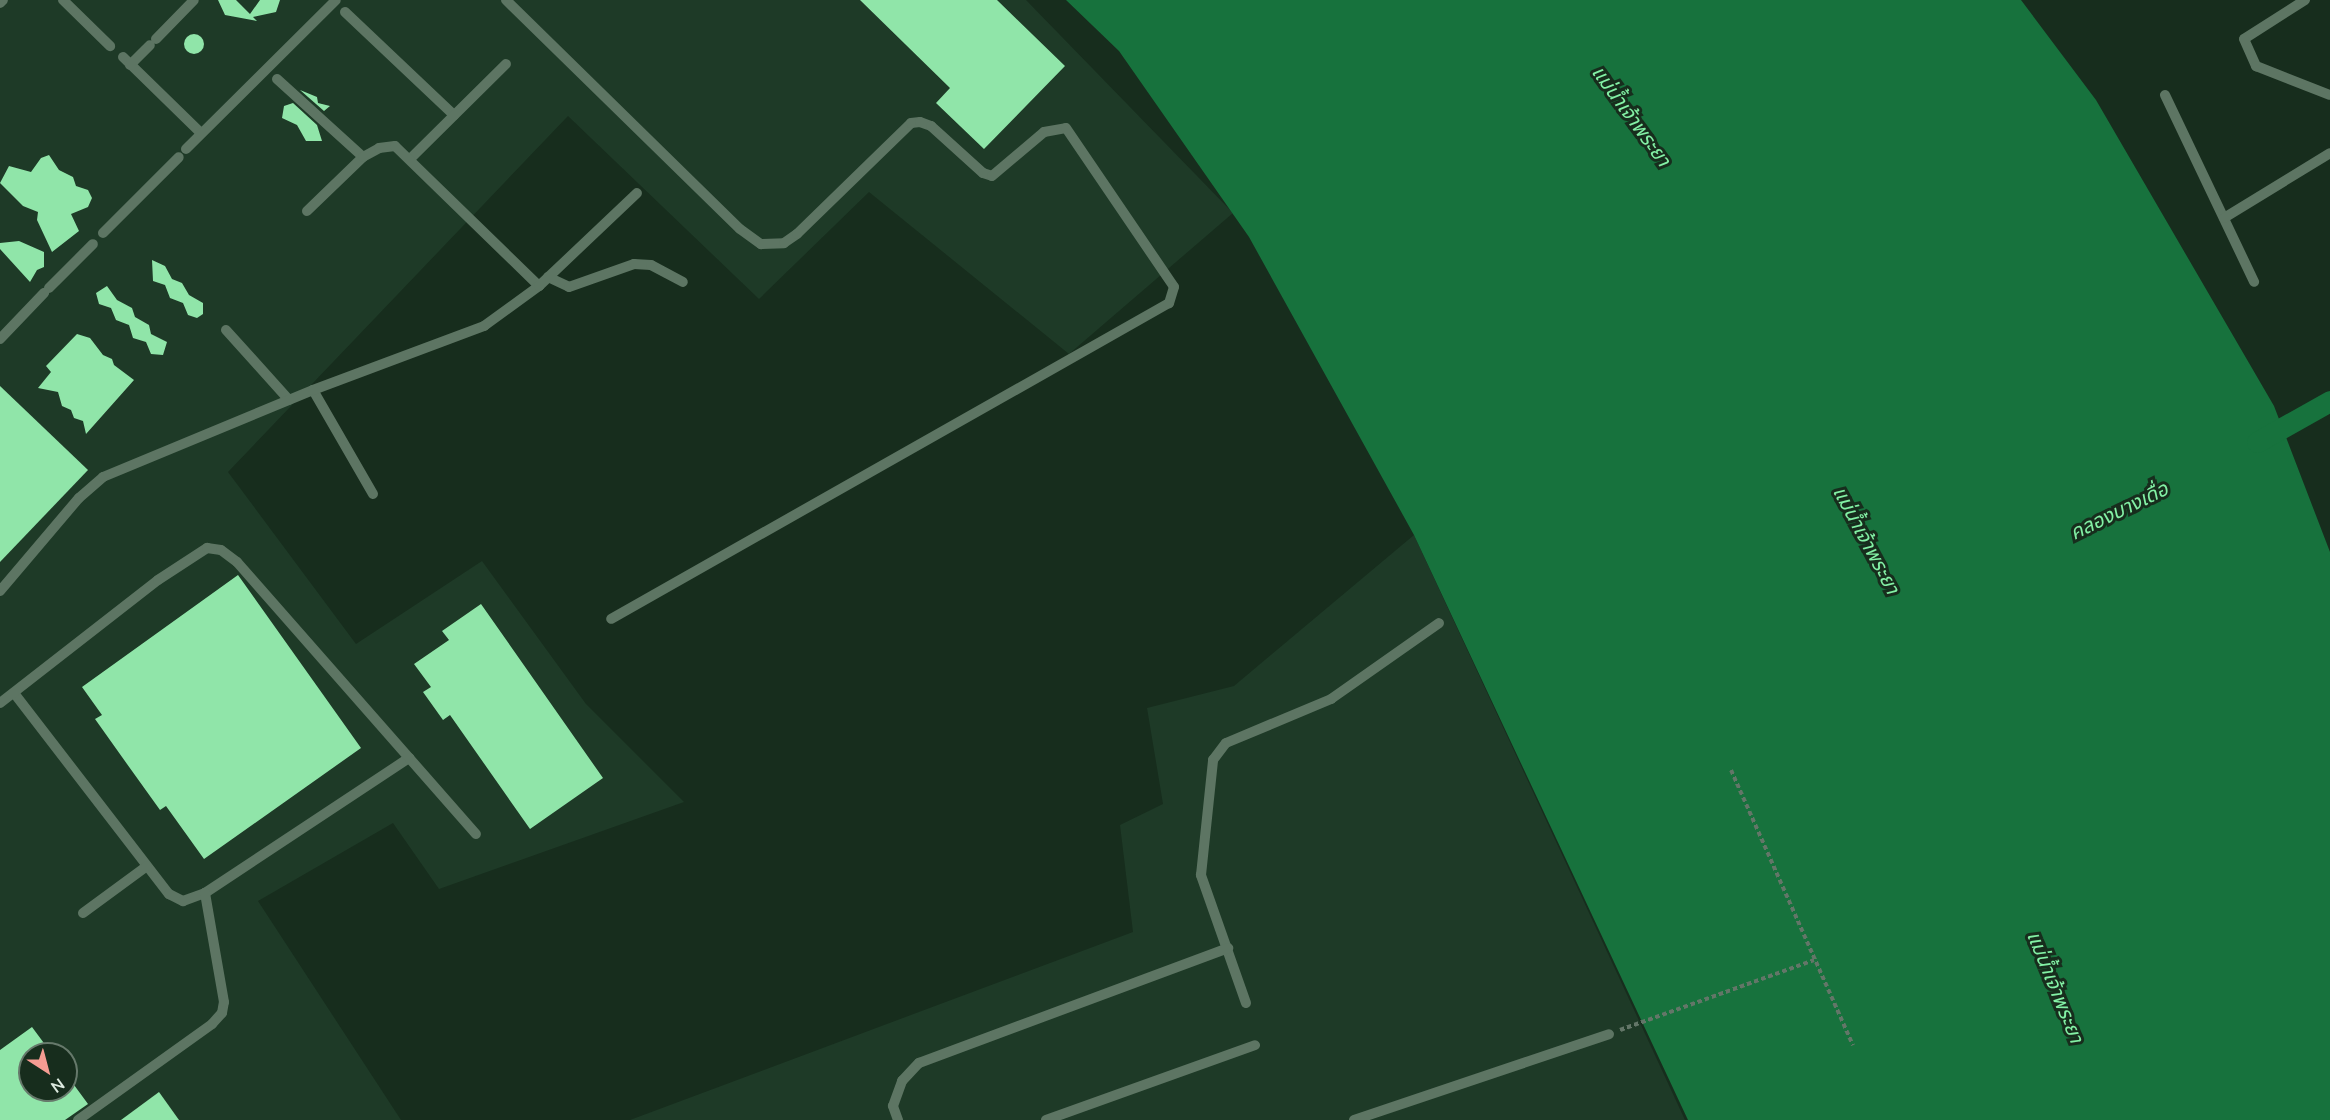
<!DOCTYPE html>
<meta charset="utf-8">
<style>
body{margin:0}
#map{position:relative;width:2330px;height:1120px;overflow:hidden;background:#172d1d;font-family:"Nunito Sans","Noto Sans Thai",sans-serif}
div>[style]{position:absolute}
[style*='--x']{left:calc(var(--x)*1px);top:calc(var(--y)*1px);width:calc(var(--w)*1px);rotate:calc(var(--a)*1deg)}
.built>*{inset:0;background:#1e3a27}
.water>*{inset:0;background:#17723d}
.canal>*{height:21px;margin:-10.5px;padding:0 10.5px;transform-origin:10.5px;border-radius:10.5px;background:#17723d}
.building>*{inset:0;background:#90e5a9}
.round{border-radius:50%}
.path>*{height:4px;margin-top:-2px;transform-origin:0;background:repeating-linear-gradient(90deg,#637668 0 4.5px,transparent 0 7.5px)}
.service>*{height:10px;margin:-5px;padding:0 5px;transform-origin:5px;border-radius:5px;background:#5d7563}
span{translate:-50% -50%;white-space:nowrap;text-align:center;line-height:1.15;-webkit-text-stroke:6px #172d1d;paint-order:stroke}
.water-label{font-size:20px;color:#83f1a5;font-style:italic}
.north{position:absolute;left:18px;top:1042px;width:60px;height:60px;box-sizing:border-box;background:#172d1d;border:2px solid #66796b;border-radius:50%;rotate:144deg;font-size:16px;font-weight:700;line-height:24px;text-align:center;color:#ddeae0}
.north::after{content:'';display:block;margin:auto;width:21px;height:27px;background:#f59c92;clip-path:polygon(50% 0,100% 100%,50% 72%,0 100%)}
</style>
<div id="map">
<div class="built">
<div style="clip-path:polygon(evenodd,0 0,1026px 0,1233px 213px,1069px 354px,869px 192px,759px 299px,568px 116px,228px 472px,356px 644px,482px 561px,586px 704px,684px 802px,439px 889px,393px 823px,258px 901px,401px 1120px,0 1120px,0 0,30px 1054px,66px 1054px,66px 1090px,30px 1090px,30px 1054px)"></div>
<div style="clip-path:polygon(1414px 535px,1685px 1120px,630px 1120px,1133px 932px,1120px 825px,1163px 804px,1147px 708px,1234px 686px)"></div>
</div>
<div class="water">
<div style="clip-path:polygon(1066px 0,2021px 0,2096px 100px,2274px 406px,2330px 552px,2330px 1120px,1688px 1120px,1414px 535px,1249px 237px,1119px 51px)"></div>
</div>
<div class="canal">
<div style="--x:2257;--y:442;--w:84;--a:-29.3"></div>
</div>
<div class="building">
<div style="clip-path:polygon(218px 0,236px 0,250px 14px,260px 0,280px 0,276px 12px,253px 17px,257px 21px,225px 15px)"></div>
<div style="clip-path:polygon(860px 0,997px 0,1065px 66px,984px 149px,936px 103px,950px 88px)"></div>
<div class="round" style="left:184px;top:34px;width:20px;height:20px"></div>
<div style="clip-path:polygon(300px 90px,317px 97px,318px 103px,330px 106px,324px 111px)"></div>
<div style="clip-path:polygon(293px 103px,317px 125px,322px 141px,306px 141px,297px 125px,282px 118px,284px 106px)"></div>
<div style="clip-path:polygon(49px 155px,59px 170px,73px 177px,76px 186px,88px 190px,92px 198px,88px 207px,71px 214px,79px 231px,52px 252px,37px 220px,38px 212px,23px 206px,0 183px,9px 166px,31px 172px,41px 158px)"></div>
<div style="clip-path:polygon(19px 241px,44px 252px,44px 267px,37px 270px,30px 282px,0 249px,0 243px)"></div>
<div style="clip-path:polygon(152px 260px,165px 266px,172px 279px,182px 283px,189px 295px,203px 303px,203px 314px,197px 318px,188px 315px,183px 303px,170px 298px,165px 285px,153px 281px)"></div>
<div style="clip-path:polygon(107px 286px,117px 300px,132px 308px,135px 317px,149px 325px,151px 334px,167px 342px,163px 355px,151px 354px,146px 342px,133px 338px,129px 325px,116px 320px,111px 308px,99px 304px,96px 293px)"></div>
<div style="clip-path:polygon(77px 334px,90px 338px,103px 355px,112px 359px,114px 365px,134px 380px,86px 434px,83px 421px,74px 418px,71px 410px,62px 406px,58px 392px,38px 388px,51px 372px,46px 366px)"></div>
<div style="clip-path:polygon(0 386px,88px 470px,0 562px)"></div>
<div style="clip-path:polygon(238px 575px,361px 748px,204px 859px,166px 806px,160px 810px,127px 764px,95px 719px,102px 715px,82px 687px)"></div>
<div style="clip-path:polygon(481px 604px,603px 778px,530px 829px,450px 715px,443px 720px,423px 692px,431px 687px,414px 664px,449px 640px,442px 631px)"></div>
<div style="clip-path:polygon(32px 1027px,52px 1054px,30px 1054px,30px 1090px,66px 1090px,66px 1074px,88px 1104px,65px 1120px,0 1120px,0 1050px)"></div>
<div style="clip-path:polygon(159px 1092px,179px 1120px,121px 1120px)"></div>
</div>
<div class="path">
<div style="--x:1731;--y:770;--w:301;--a:66.1"></div>
<div style="--x:1620;--y:1030;--w:206;--a:-19.8"></div>
</div>
<div class="service">
<div style="--x:63;--y:0;--w:66;--a:44.4"></div>
<div style="--x:506;--y:0;--w:327;--a:44.4"></div>
<div style="--x:740;--y:229;--w:26;--a:36"></div>
<div style="--x:761;--y:244;--w:23;--a:-2"></div>
<div style="--x:784;--y:243;--w:16;--a:-35"></div>
<div style="--x:797;--y:234;--w:159;--a:-44.2"></div>
<div style="--x:911;--y:123;--w:9;--a:-6"></div>
<div style="--x:920;--y:122;--w:12;--a:20"></div>
<div style="--x:931;--y:126;--w:70;--a:42.1"></div>
<div style="--x:983;--y:173;--w:9;--a:18"></div>
<div style="--x:992;--y:176;--w:68;--a:-40.2"></div>
<div style="--x:1044;--y:132;--w:22;--a:-10"></div>
<div style="--x:1066;--y:128;--w:192;--a:55.8"></div>
<div style="--x:1174;--y:287;--w:17;--a:107"></div>
<div style="--x:1169;--y:303;--w:641;--a:150.48"></div>
<div style="--x:2305;--y:0;--w:72;--a:147.4"></div>
<div style="--x:2244;--y:39;--w:30;--a:66"></div>
<div style="--x:2256;--y:66;--w:79;--a:21.4"></div>
<div style="--x:0;--y:3;--w:4;--a:-45"></div>
<div style="--x:345;--y:12;--w:150;--a:43.4"></div>
<div style="--x:156;--y:39;--w:54;--a:-45.7"></div>
<div style="--x:123;--y:57;--w:109;--a:44.3"></div>
<div style="--x:130;--y:65;--w:28;--a:-45"></div>
<div style="--x:277;--y:79;--w:116;--a:42.2"></div>
<div style="--x:2165;--y:95;--w:207;--a:64.5"></div>
<div style="--x:186;--y:149;--w:211;--a:-44.8"></div>
<div style="--x:410;--y:159;--w:135;--a:-44.7"></div>
<div style="--x:307;--y:211;--w:78;--a:-44"></div>
<div style="--x:363;--y:157;--w:18;--a:-29"></div>
<div style="--x:379;--y:148;--w:16;--a:-7"></div>
<div style="--x:395;--y:146;--w:201;--a:44.2"></div>
<div style="--x:2224;--y:218;--w:124;--a:-31.5"></div>
<div style="--x:103;--y:233;--w:107;--a:-45"></div>
<div style="--x:548;--y:277;--w:23;--a:25"></div>
<div style="--x:569;--y:287;--w:69;--a:-19.5"></div>
<div style="--x:634;--y:264;--w:17;--a:3"></div>
<div style="--x:651;--y:265;--w:36;--a:28"></div>
<div style="--x:49;--y:288;--w:62;--a:-45"></div>
<div style="--x:226;--y:330;--w:94;--a:48"></div>
<div style="--x:0;--y:339;--w:64;--a:-46.3"></div>
<div style="--x:313;--y:390;--w:120;--a:60"></div>
<div style="--x:0;--y:591;--w:122;--a:-49.7"></div>
<div style="--x:79;--y:498;--w:32;--a:-41"></div>
<div style="--x:103;--y:477;--w:227;--a:-22.5"></div>
<div style="--x:313;--y:390;--w:183;--a:-20.5"></div>
<div style="--x:484;--y:326;--w:68;--a:-36"></div>
<div style="--x:539;--y:286;--w:135;--a:-43.5"></div>
<div style="--x:14;--y:693;--w:254;--a:52.4"></div>
<div style="--x:169;--y:894;--w:16;--a:27"></div>
<div style="--x:183;--y:901;--w:23;--a:-20"></div>
<div style="--x:205;--y:893;--w:245;--a:-33.5"></div>
<div style="--x:0;--y:703;--w:200;--a:-37.9"></div>
<div style="--x:158;--y:580;--w:59;--a:-33.1"></div>
<div style="--x:207;--y:548;--w:14;--a:8"></div>
<div style="--x:221;--y:550;--w:20;--a:37"></div>
<div style="--x:237;--y:562;--w:362;--a:48.7"></div>
<div style="--x:83;--y:913;--w:79;--a:-36.3"></div>
<div style="--x:1246;--y:1003;--w:136;--a:-109.4"></div>
<div style="--x:1201;--y:875;--w:116;--a:-84"></div>
<div style="--x:1213;--y:760;--w:21;--a:-53"></div>
<div style="--x:1226;--y:743;--w:114;--a:-22.7"></div>
<div style="--x:1331;--y:699;--w:132;--a:-35.1"></div>
<div style="--x:78;--y:1120;--w:165;--a:-35.6"></div>
<div style="--x:212;--y:1024;--w:15;--a:-48"></div>
<div style="--x:222;--y:1013;--w:11;--a:-80"></div>
<div style="--x:224;--y:1002;--w:111;--a:-99.9"></div>
<div style="--x:898;--y:1120;--w:15;--a:-110"></div>
<div style="--x:893;--y:1106;--w:27;--a:-70"></div>
<div style="--x:902;--y:1081;--w:25;--a:-47"></div>
<div style="--x:919;--y:1063;--w:330;--a:-20.4"></div>
<div style="--x:1046;--y:1120;--w:222;--a:-19.7"></div>
<div style="--x:1354;--y:1120;--w:269;--a:-18.6"></div>
</div>
<div class="water-label">
<span style="left:1631px;top:116px;rotate:54deg">แม่น้ำเจ้าพระยา</span>
<span style="left:2119px;top:511px;rotate:-26deg">คลองบางเดื่อ</span>
<span style="left:1866px;top:540px;rotate:62deg">แม่น้ำเจ้าพระยา</span>
<span style="left:2055px;top:987px;rotate:68deg">แม่น้ำเจ้าพระยา</span>
</div>
<div class="north">N</div>
</div>
